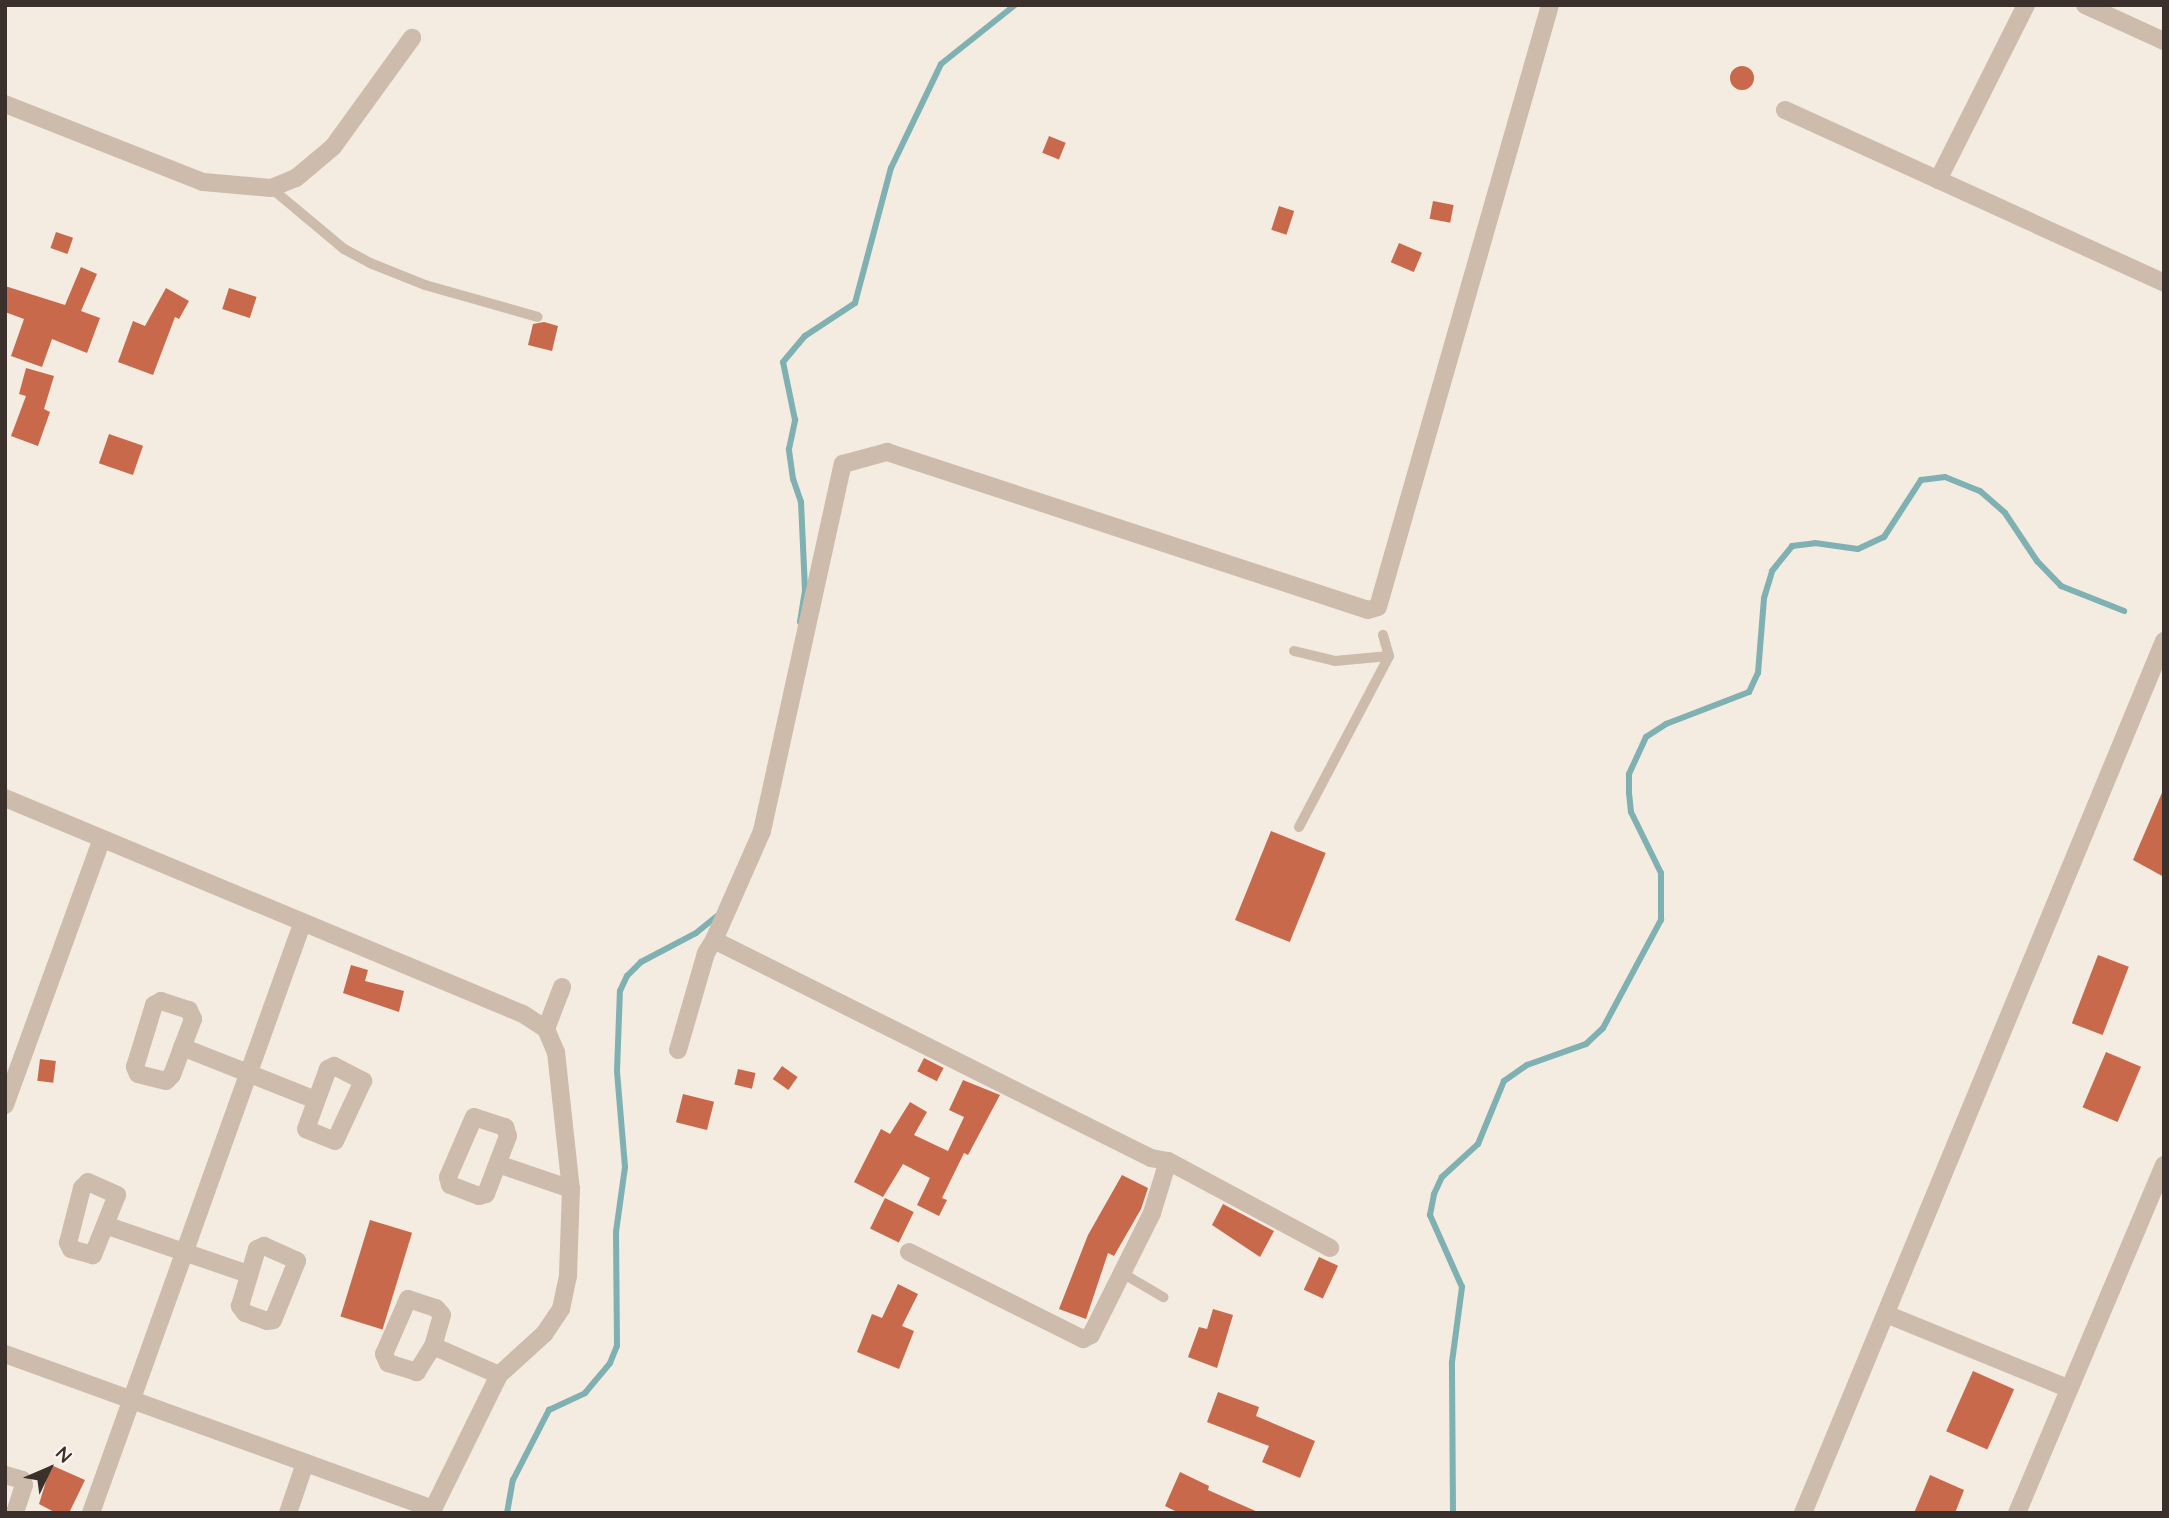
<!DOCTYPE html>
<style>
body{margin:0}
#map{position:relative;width:2169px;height:1518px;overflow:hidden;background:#f4ebe1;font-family:Quicksand,sans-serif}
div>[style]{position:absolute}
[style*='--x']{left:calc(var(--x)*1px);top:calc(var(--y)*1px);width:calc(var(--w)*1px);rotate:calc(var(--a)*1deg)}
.stream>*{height:6px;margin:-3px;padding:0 3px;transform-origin:3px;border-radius:3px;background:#7fb0b2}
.building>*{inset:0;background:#c8694b;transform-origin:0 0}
.round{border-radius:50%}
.lane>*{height:10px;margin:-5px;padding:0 5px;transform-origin:5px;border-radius:5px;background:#cdbbac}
.street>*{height:18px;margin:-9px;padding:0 9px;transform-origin:9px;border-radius:9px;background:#cdbbac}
span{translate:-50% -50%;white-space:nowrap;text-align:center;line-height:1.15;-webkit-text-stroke:5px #fbf5ee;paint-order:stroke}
.frame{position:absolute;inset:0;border:7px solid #3b302b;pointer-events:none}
.north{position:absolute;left:14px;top:1434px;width:70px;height:70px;-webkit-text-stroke:5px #fbf5ee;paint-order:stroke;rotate:46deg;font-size:19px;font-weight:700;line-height:28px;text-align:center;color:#3b302b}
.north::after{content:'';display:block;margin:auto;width:24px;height:32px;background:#3b302b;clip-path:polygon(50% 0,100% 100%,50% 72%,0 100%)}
</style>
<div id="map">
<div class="stream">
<div style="--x:800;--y:622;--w:32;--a:-81"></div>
<div style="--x:805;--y:590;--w:88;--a:-92.6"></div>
<div style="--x:801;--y:502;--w:24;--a:-109"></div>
<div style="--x:793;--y:479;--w:30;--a:-98"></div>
<div style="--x:789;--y:449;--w:30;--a:-78"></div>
<div style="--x:795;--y:420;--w:59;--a:-101.7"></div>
<div style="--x:783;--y:362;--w:34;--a:-50"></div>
<div style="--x:805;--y:336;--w:60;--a:-33.4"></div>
<div style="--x:855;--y:303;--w:140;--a:-75.1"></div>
<div style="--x:891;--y:168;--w:115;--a:-64.3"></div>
<div style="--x:941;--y:64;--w:95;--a:-38.6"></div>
<div style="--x:507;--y:1513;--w:34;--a:-80"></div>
<div style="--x:513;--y:1480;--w:79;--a:-62.8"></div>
<div style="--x:549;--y:1410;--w:40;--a:-25"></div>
<div style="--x:585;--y:1393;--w:39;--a:-50"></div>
<div style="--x:610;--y:1363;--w:18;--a:-68"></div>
<div style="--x:617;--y:1346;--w:114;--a:-90.5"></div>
<div style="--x:616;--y:1232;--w:66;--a:-82.1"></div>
<div style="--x:625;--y:1167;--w:96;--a:-94.8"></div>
<div style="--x:617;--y:1071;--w:80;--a:-87.9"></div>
<div style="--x:620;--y:991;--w:17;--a:-65"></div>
<div style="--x:627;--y:976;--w:20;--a:-45"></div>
<div style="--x:641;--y:962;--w:62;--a:-27.8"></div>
<div style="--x:696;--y:933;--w:27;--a:-39"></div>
<div style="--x:1453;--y:1513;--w:151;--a:-90.4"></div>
<div style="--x:1452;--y:1362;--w:76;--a:-82.4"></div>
<div style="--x:1462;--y:1287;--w:79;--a:-114"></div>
<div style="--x:1430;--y:1215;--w:21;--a:-79"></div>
<div style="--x:1434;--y:1194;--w:19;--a:-65"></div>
<div style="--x:1442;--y:1177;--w:49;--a:-42.5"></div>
<div style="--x:1478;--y:1144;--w:68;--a:-67.6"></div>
<div style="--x:1504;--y:1081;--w:28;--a:-35"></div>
<div style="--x:1527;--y:1065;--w:63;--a:-19.6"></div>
<div style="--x:1586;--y:1044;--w:23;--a:-43"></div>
<div style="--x:1603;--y:1028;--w:123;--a:-61.8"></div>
<div style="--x:1661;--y:920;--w:47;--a:-90"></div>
<div style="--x:1661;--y:873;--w:68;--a:-116.2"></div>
<div style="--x:1631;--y:812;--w:19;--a:-96"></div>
<div style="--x:1629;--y:793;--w:19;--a:-90"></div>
<div style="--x:1629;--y:774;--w:41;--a:-65.3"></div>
<div style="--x:1646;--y:737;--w:24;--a:-33"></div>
<div style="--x:1666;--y:724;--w:89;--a:-21.1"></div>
<div style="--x:1749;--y:692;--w:21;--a:-65"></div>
<div style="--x:1758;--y:673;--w:75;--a:-85.4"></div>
<div style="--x:1764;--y:598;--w:28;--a:-73"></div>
<div style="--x:1772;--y:571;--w:32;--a:-51"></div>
<div style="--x:1792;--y:546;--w:23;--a:-7"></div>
<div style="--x:1815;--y:543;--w:43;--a:7.9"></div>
<div style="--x:1858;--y:549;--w:29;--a:-25"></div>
<div style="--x:1884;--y:537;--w:68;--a:-57"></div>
<div style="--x:1921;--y:480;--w:24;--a:-7"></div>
<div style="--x:1945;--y:477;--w:38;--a:22"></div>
<div style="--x:1980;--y:491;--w:33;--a:41"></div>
<div style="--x:2005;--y:513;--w:58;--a:56.3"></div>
<div style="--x:2037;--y:561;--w:35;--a:46"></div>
<div style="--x:2061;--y:586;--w:68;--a:21.6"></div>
</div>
<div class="building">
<div class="round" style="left:1730px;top:66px;width:24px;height:24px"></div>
<div style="left:1049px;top:136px;width:18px;height:18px;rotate:22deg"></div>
<div style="left:1433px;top:201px;width:21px;height:18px;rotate:11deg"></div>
<div style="left:1279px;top:206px;width:16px;height:25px;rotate:18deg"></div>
<div style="left:56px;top:232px;width:18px;height:17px;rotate:19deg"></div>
<div style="left:1399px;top:243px;width:25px;height:21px;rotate:23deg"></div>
<div style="clip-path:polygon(81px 267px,97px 274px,81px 311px,100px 318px,87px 353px,52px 339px,42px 367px,11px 356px,24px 319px,5px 312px,5px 286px,65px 305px)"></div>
<div style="clip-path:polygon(166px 288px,189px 301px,179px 319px,175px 317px,153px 375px,118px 362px,133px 321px,145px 326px)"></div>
<div style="left:229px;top:288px;width:29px;height:22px;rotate:18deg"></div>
<div style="clip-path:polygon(544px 322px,558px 326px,552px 351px,528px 345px,533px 324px)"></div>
<div style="clip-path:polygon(26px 368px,54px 376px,44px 409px,50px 412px,38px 446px,11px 436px,26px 396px,19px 394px)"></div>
<div style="left:109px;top:434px;width:36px;height:31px;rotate:19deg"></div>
<div style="clip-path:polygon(2164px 788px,2164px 877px,2133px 860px)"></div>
<div style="left:1271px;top:831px;width:59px;height:96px;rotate:22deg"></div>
<div style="left:2098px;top:955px;width:33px;height:73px;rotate:21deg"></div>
<div style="clip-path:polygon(351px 965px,368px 970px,365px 981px,404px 991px,399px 1012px,343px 993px)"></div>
<div style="left:2106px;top:1052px;width:38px;height:60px;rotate:23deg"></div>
<div style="left:924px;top:1058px;width:22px;height:15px;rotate:27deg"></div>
<div style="left:40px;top:1059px;width:16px;height:22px;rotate:7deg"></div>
<div style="left:782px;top:1066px;width:19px;height:16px;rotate:35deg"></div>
<div style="left:738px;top:1069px;width:18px;height:16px;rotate:13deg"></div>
<div style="clip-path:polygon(963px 1080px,1000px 1095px,968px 1155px,964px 1153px,942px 1198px,947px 1200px,939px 1216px,917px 1205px,930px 1178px,903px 1164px,883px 1197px,854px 1182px,881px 1129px,890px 1134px,910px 1102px,927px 1112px,914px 1135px,948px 1151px,964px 1117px,949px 1110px)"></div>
<div style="left:683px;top:1094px;width:32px;height:29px;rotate:14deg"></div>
<div style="clip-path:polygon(1122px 1175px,1148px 1188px,1141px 1209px,1114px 1256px,1108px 1253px,1086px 1319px,1059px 1309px,1088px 1235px)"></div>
<div style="left:885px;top:1198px;width:32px;height:34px;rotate:26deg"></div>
<div style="clip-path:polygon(1223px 1204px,1274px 1231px,1260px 1257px,1212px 1225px)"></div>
<div style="left:370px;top:1220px;width:44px;height:101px;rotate:17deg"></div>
<div style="left:1319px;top:1257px;width:21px;height:36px;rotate:25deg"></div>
<div style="clip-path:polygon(898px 1284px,918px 1294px,902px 1326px,914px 1331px,899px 1369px,857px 1352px,872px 1314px,882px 1318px)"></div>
<div style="clip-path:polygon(1213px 1309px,1233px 1315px,1217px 1368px,1188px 1357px,1199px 1327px,1207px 1329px)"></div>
<div style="left:1973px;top:1371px;width:45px;height:66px;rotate:24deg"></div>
<div style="clip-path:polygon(1218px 1392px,1259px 1407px,1256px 1416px,1315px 1441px,1300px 1478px,1262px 1462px,1269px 1446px,1207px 1422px)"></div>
<div style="clip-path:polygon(51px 1465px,85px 1480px,69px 1513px,56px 1513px,39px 1504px)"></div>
<div style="clip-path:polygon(1180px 1472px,1209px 1486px,1208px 1490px,1260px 1513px,1179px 1513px,1165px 1506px)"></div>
<div style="clip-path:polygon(1930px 1475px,1964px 1490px,1955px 1513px,1914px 1513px)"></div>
</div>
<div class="lane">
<div style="--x:271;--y:188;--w:95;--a:39.9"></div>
<div style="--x:344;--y:249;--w:30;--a:28"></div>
<div style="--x:370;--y:263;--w:59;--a:21.8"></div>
<div style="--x:425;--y:285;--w:117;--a:15.8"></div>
<div style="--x:1294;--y:651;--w:42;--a:13.7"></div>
<div style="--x:1335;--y:661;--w:54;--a:-5.3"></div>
<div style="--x:1299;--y:827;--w:193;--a:-62.2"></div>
<div style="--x:1389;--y:656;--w:22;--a:-106"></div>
<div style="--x:1122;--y:1273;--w:48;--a:30.3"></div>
</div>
<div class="street">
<div style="--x:2085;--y:5;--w:87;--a:24.5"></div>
<div style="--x:5;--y:104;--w:213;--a:21.5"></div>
<div style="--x:203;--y:182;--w:68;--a:5"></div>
<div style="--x:271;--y:188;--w:27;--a:-22"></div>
<div style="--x:296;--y:178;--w:48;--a:-40"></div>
<div style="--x:333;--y:147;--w:135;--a:-54.1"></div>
<div style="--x:1785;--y:110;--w:417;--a:24.5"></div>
<div style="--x:1938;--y:180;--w:196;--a:-63.3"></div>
<div style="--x:5;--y:798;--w:561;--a:22.64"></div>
<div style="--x:523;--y:1014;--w:27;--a:33"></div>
<div style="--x:546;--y:1029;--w:25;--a:67"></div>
<div style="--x:556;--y:1052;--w:138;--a:83.8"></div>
<div style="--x:571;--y:1189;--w:87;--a:92"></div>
<div style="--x:568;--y:1276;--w:34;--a:102"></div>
<div style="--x:561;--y:1309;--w:30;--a:124"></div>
<div style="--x:544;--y:1334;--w:61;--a:137.7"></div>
<div style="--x:499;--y:1375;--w:154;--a:116.2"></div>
<div style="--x:161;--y:1001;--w:29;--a:18"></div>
<div style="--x:189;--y:1010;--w:10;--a:66"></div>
<div style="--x:193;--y:1019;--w:60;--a:110.6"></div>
<div style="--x:172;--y:1075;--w:8;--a:135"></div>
<div style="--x:166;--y:1081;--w:29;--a:-166"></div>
<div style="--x:138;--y:1074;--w:8;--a:-113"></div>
<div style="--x:135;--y:1067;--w:65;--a:-73"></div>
<div style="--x:154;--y:1005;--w:8;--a:-30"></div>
<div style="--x:546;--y:1029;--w:45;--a:-69.1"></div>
<div style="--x:182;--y:1047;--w:144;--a:21.6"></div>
<div style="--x:678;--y:1050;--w:101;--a:-73.9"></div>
<div style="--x:706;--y:953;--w:15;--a:-58"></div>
<div style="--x:334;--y:1066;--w:33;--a:27"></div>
<div style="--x:363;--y:1081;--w:66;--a:115"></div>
<div style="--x:335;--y:1141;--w:31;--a:-158"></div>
<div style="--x:306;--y:1129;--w:64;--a:-69.9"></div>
<div style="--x:328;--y:1069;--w:7;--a:-27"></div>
<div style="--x:5;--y:1105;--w:281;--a:-70"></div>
<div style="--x:474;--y:1117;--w:33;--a:18"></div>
<div style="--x:505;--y:1127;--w:9;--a:72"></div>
<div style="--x:508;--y:1136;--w:62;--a:110.8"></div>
<div style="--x:486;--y:1194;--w:7;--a:164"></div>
<div style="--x:479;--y:1196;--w:31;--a:-159"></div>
<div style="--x:450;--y:1185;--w:8;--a:-104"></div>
<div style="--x:448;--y:1177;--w:65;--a:-66.6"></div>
<div style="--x:1168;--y:1161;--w:184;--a:28.2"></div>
<div style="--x:498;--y:1164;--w:77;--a:18.9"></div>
<div style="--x:88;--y:1182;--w:32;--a:24"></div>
<div style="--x:117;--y:1195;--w:65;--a:111.8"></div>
<div style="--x:93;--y:1255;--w:23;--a:-165"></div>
<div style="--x:71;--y:1249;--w:7;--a:-117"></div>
<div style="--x:68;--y:1243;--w:57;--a:-75.7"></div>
<div style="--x:82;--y:1188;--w:8;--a:-45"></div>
<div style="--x:108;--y:1226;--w:148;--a:18.9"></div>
<div style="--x:264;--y:1246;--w:36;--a:24"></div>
<div style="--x:297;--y:1261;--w:64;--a:112.1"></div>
<div style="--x:273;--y:1320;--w:6;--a:171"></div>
<div style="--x:267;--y:1321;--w:23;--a:-160"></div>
<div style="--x:245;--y:1313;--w:9;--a:-126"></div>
<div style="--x:240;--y:1306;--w:59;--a:-73.4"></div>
<div style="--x:257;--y:1249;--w:8;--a:-23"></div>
<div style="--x:909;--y:1252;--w:195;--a:26.6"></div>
<div style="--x:1083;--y:1339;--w:9;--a:-27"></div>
<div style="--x:1091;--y:1335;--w:136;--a:-63.4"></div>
<div style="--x:1152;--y:1213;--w:54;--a:-72.9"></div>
<div style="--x:1168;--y:1161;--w:17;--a:-170"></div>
<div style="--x:1151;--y:1158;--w:488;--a:-153.5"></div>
<div style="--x:714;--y:940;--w:119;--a:-66.2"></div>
<div style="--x:762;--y:831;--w:376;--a:-77.6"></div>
<div style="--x:843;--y:464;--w:46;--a:-15.3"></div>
<div style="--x:887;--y:452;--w:506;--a:18.18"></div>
<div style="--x:1368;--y:610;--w:10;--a:-17"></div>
<div style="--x:1378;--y:607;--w:626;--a:-74.05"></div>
<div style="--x:408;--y:1299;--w:29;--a:18"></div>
<div style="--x:436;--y:1308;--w:9;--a:49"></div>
<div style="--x:442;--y:1315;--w:32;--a:106"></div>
<div style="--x:433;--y:1346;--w:31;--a:122"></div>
<div style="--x:417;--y:1372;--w:30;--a:-163"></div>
<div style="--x:388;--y:1363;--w:10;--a:-114"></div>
<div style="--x:384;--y:1354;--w:60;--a:-66.4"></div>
<div style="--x:1886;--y:1314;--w:196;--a:22.2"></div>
<div style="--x:433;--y:1346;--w:72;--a:23.7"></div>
<div style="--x:5;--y:1354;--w:453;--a:19.9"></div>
<div style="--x:5;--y:1475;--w:18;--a:16"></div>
<div style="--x:22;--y:1480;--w:5;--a:68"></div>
<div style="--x:24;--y:1485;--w:29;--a:108"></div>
<div style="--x:91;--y:1513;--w:626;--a:-70.29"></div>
<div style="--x:288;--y:1513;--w:53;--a:-71.2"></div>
<div style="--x:1803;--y:1513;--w:944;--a:-67.51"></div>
<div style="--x:2017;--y:1513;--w:378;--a:-67.1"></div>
</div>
<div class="frame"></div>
<div class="north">N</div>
</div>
